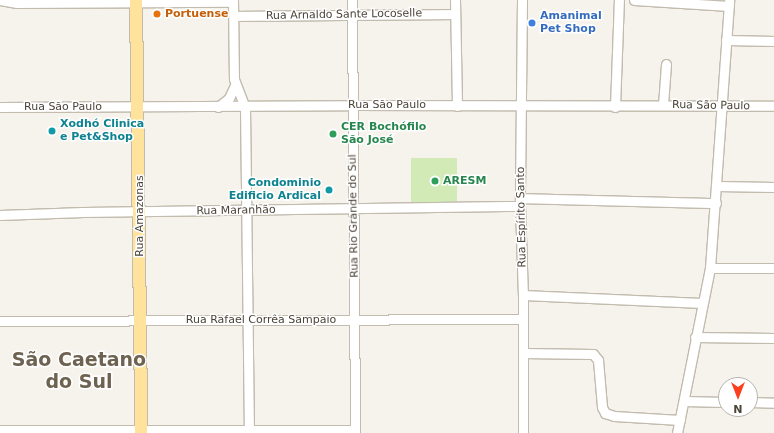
<!DOCTYPE html>
<meta charset="utf-8">
<style>
body{margin:0}
#map{position:relative;width:774px;height:433px;overflow:hidden;background:#f6f3ec;font-family:"DejaVu Sans",sans-serif}
div>[style]{position:absolute}
[style*='--x']{left:calc(var(--x)*1px);top:calc(var(--y)*1px);width:calc(var(--w)*1px);rotate:calc(var(--a)*1deg)}
.green>*{inset:0;background:#d2eab5;transform-origin:0 0}
.roads{filter:drop-shadow(1px 0 #c2bbae) drop-shadow(-1px 0 #c2bbae) drop-shadow(0 1px #c2bbae) drop-shadow(0 -1px #c2bbae)}
.minor>*{height:9px;margin:-4.5px;padding:0 4.5px;transform-origin:4.5px;border-radius:4.5px;background:#fff}
.major>*{height:12px;margin:-6px;padding:0 6px;transform-origin:6px;border-radius:6px;background:#ffe39c}
.dots>*{width:11px;height:11px;translate:-50% -50%;box-sizing:border-box;border:2px solid #fff;border-radius:50%}
span{translate:-50% -50%;white-space:nowrap;text-align:center;line-height:1.15;-webkit-text-stroke:3px #fff;paint-order:stroke}
.food-label{font-size:11px;color:#c56008;font-weight:700}
.left{translate:0 -50%;text-align:left}
.street-label{font-size:11px;color:#4b4439}
.shop-label{font-size:11px;color:#366cbe;font-weight:700}
.culture-label{font-size:11px;color:#0d838f;font-weight:700}
.right{translate:-100% -50%;text-align:right}
.leisure-label{font-size:11px;color:#27864d;font-weight:700}
.town-label{font-size:19px;color:#6e6250;font-weight:700}
.north{position:absolute;left:718px;top:377px;width:40px;height:40px;box-sizing:border-box;background:#fff;border:1px solid #b7b4b0;border-radius:50%;rotate:180deg;font-size:11px;font-weight:700;line-height:16px;text-align:center;color:#4b4439}
.north::after{content:'';display:block;margin:auto;width:14px;height:18px;background:#fc3f1d;clip-path:polygon(50% 0,100% 100%,50% 72%,0 100%)}
</style>
<div id="map">
<div class="green">
<div style="left:411px;top:158px;width:46px;height:47px"></div>
</div>
<div class="roads">
<div class="minor">
<div style="--x:0;--y:0;--w:17;--a:10"></div>
<div style="--x:17;--y:3;--w:216;--a:-0.3"></div>
<div style="--x:233;--y:0;--w:79;--a:89.3"></div>
<div style="--x:234;--y:79;--w:30;--a:69"></div>
<div style="--x:245;--y:107;--w:326;--a:89.3"></div>
<div style="--x:352;--y:0;--w:433;--a:89.6"></div>
<div style="--x:455;--y:0;--w:106;--a:88.9"></div>
<div style="--x:522;--y:0;--w:206;--a:90.6"></div>
<div style="--x:520;--y:206;--w:89;--a:88.1"></div>
<div style="--x:523;--y:295;--w:138;--a:90"></div>
<div style="--x:634;--y:0;--w:95;--a:3.6"></div>
<div style="--x:234;--y:16;--w:221;--a:-0.5"></div>
<div style="--x:726;--y:40;--w:48;--a:1.2"></div>
<div style="--x:663;--y:105;--w:41;--a:-85.8"></div>
<div style="--x:0;--y:107;--w:351;--a:-0.3"></div>
<div style="--x:351;--y:105;--w:423;--a:0.1"></div>
<div style="--x:218;--y:107;--w:14;--a:-39"></div>
<div style="--x:229;--y:98;--w:14;--a:-65"></div>
<div style="--x:615;--y:107;--w:107;--a:-87.9"></div>
<div style="--x:717;--y:186;--w:57;--a:1"></div>
<div style="--x:521;--y:198;--w:195;--a:1.5"></div>
<div style="--x:0;--y:215;--w:83;--a:-2.1"></div>
<div style="--x:83;--y:212;--w:437;--a:-0.8"></div>
<div style="--x:710;--y:268;--w:64;--a:0"></div>
<div style="--x:523;--y:295;--w:179;--a:2.6"></div>
<div style="--x:0;--y:321;--w:523;--a:-0.22"></div>
<div style="--x:695;--y:337;--w:79;--a:0.7"></div>
<div style="--x:523;--y:353;--w:70;--a:0.8"></div>
<div style="--x:593;--y:354;--w:8;--a:50"></div>
<div style="--x:598;--y:360;--w:47;--a:85.1"></div>
<div style="--x:602;--y:407;--w:7;--a:63"></div>
<div style="--x:605;--y:413;--w:9;--a:18"></div>
<div style="--x:614;--y:416;--w:66;--a:3.5"></div>
<div style="--x:684;--y:401;--w:42;--a:1.4"></div>
<div style="--x:750;--y:402;--w:24;--a:2"></div>
<div style="--x:0;--y:430;--w:355;--a:0"></div>
<div style="--x:677;--y:433;--w:168;--a:-78.7"></div>
<div style="--x:710;--y:268;--w:269;--a:-85.9"></div>
</div>
<div class="major">
<div style="--x:136;--y:0;--w:433;--a:89.3"></div>
</div>
</div>
<div class="dots">
<div style="left:157px;top:14px;background:#e8710a"></div>
<div style="left:532px;top:23px;background:#3f7fe0"></div>
<div style="left:52px;top:131px;background:#0f9aa8"></div>
<div style="left:333px;top:134px;background:#2e9e5b"></div>
<div style="left:435px;top:181px;background:#2e9e5b"></div>
<div style="left:329px;top:190px;background:#0f9aa8"></div>
</div>
<div class="food-label">
<span class="left" style="left:165px;top:14px">Portuense</span>
</div>
<div class="street-label">
<span style="left:344px;top:15px;rotate:-1deg">Rua Arnaldo Sante Locoselle</span>
<span style="left:387px;top:105px">Rua São Paulo</span>
<span style="left:711px;top:106px;rotate:1deg">Rua São Paulo</span>
<span style="left:63px;top:107px">Rua São Paulo</span>
<span style="left:236px;top:211px;rotate:-1deg">Rua Maranhão</span>
<span style="left:140px;top:216px;rotate:-90deg">Rua Amazonas</span>
<span style="left:354px;top:216px;rotate:-91deg">Rua Rio Grande do Sul</span>
<span style="left:522px;top:217px;rotate:-91deg">Rua Espírito Santo</span>
<span style="left:261px;top:320px">Rua Rafael Corrêa Sampaio</span>
</div>
<div class="shop-label">
<span class="left" style="left:540px;top:23px">Amanimal<br>Pet Shop</span>
</div>
<div class="culture-label">
<span class="left" style="left:60px;top:131px">Xodhó Clinica<br>e Pet&amp;Shop</span>
<span class="right" style="left:321px;top:190px">Condominio<br>Edificio Ardical</span>
</div>
<div class="leisure-label">
<span class="left" style="left:341px;top:134px">CER Bochófilo<br>São José</span>
<span class="left" style="left:443px;top:181px">ARESM</span>
</div>
<div class="town-label">
<span style="left:79px;top:371px">São Caetano<br>do Sul</span>
</div>
<div class="north">N</div>
</div>
